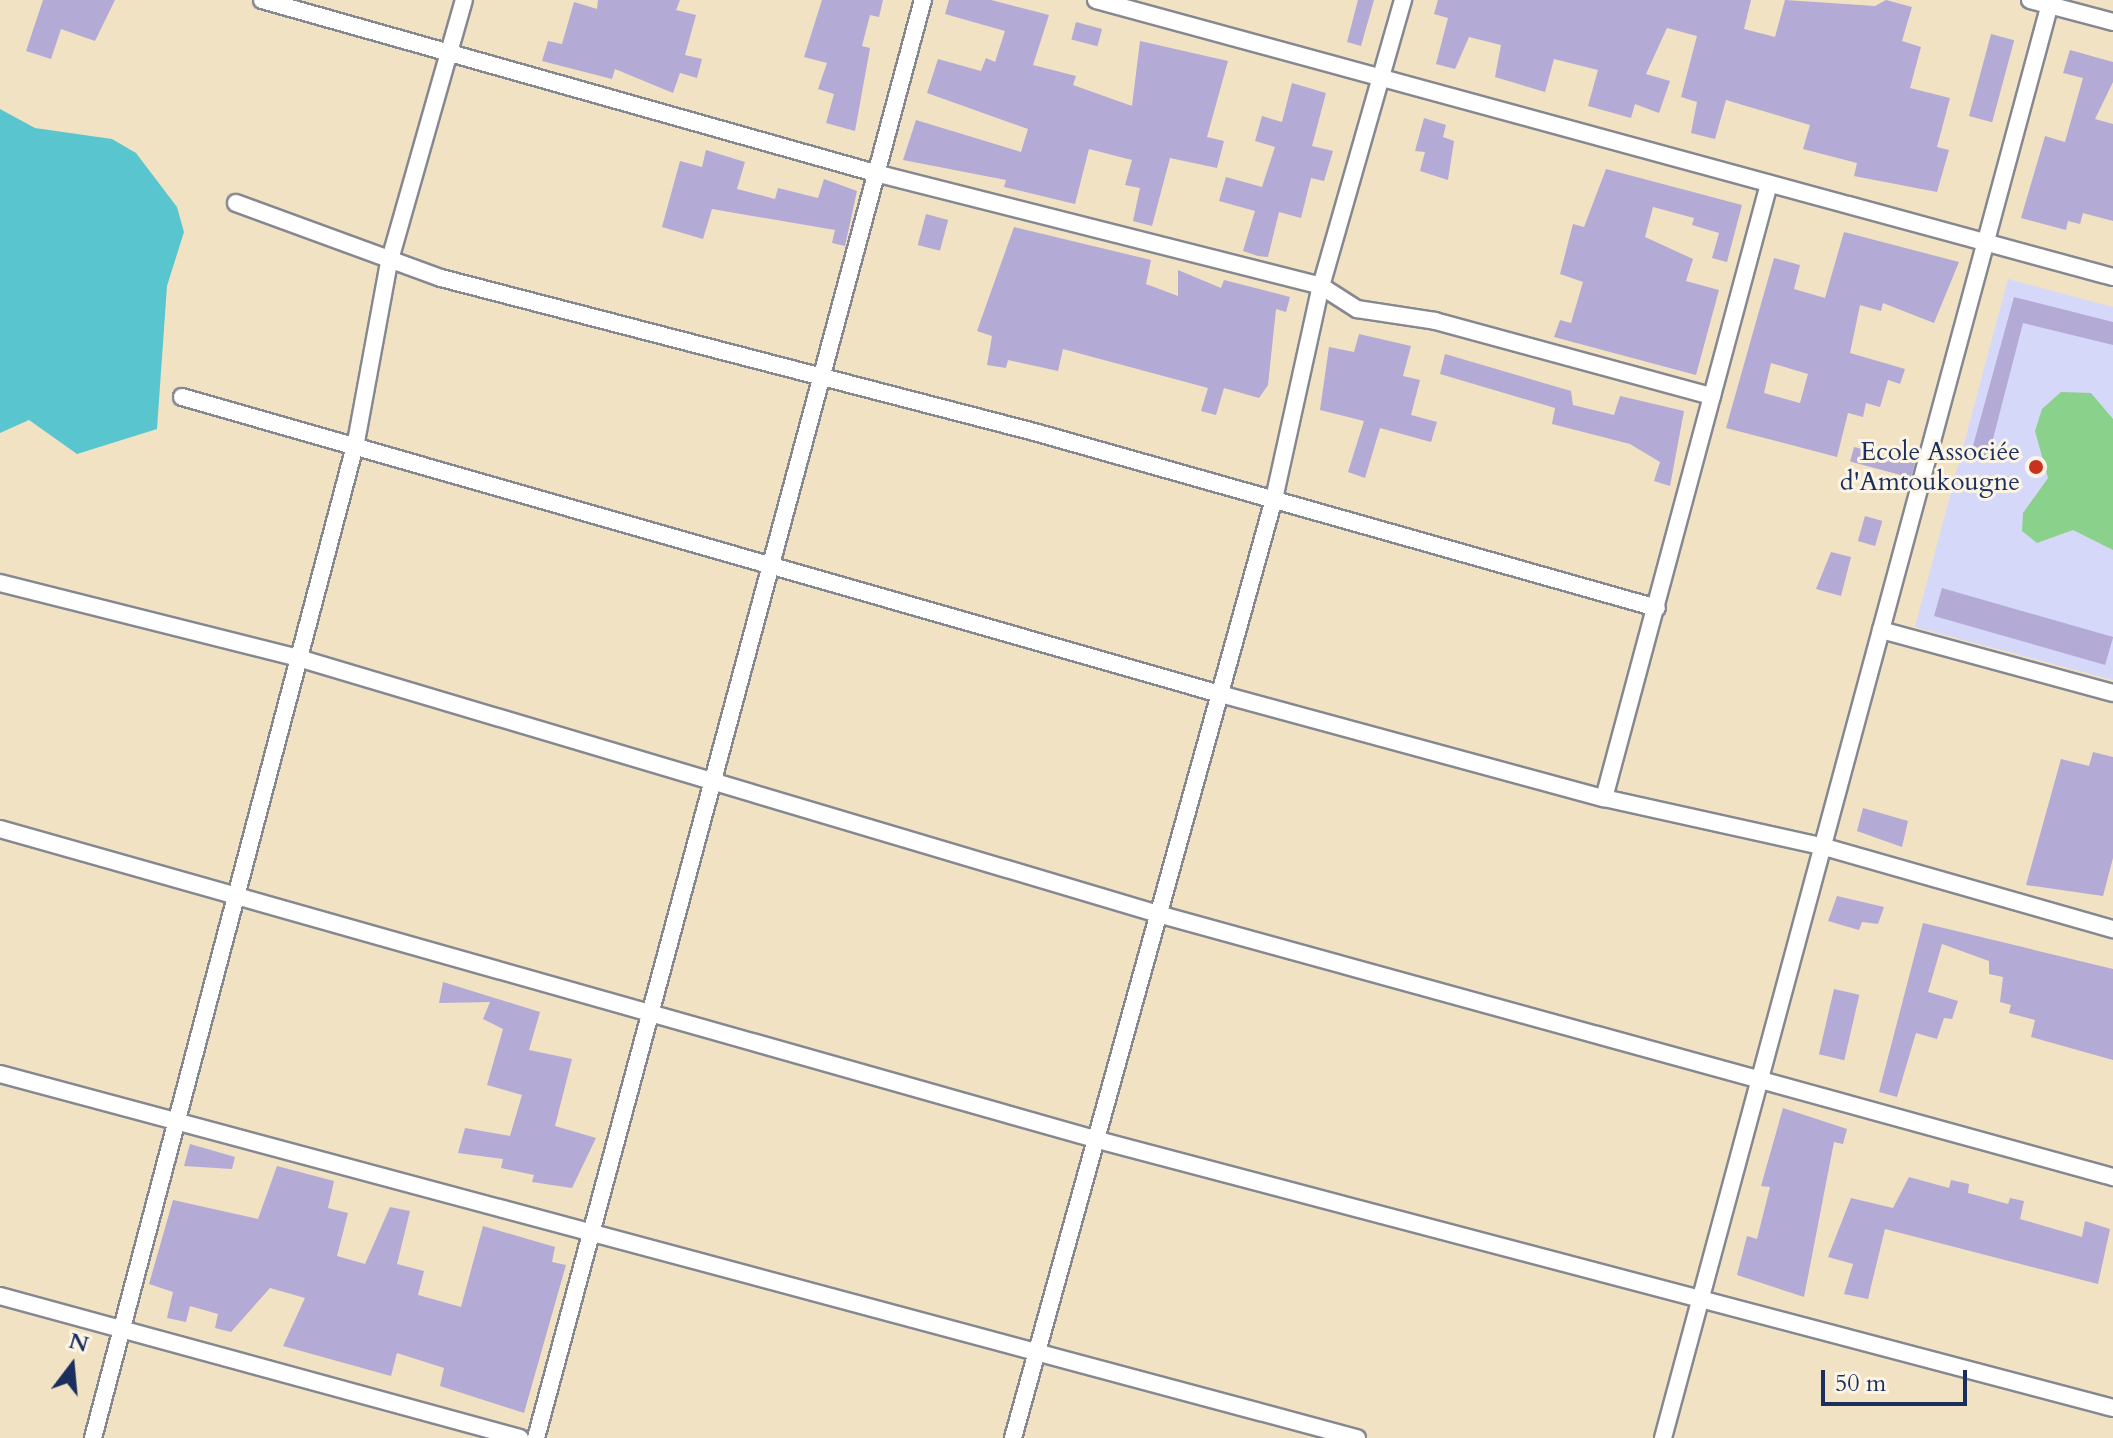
<!DOCTYPE html>
<meta charset="utf-8">
<style>
body{margin:0}
#map{position:relative;width:2113px;height:1438px;overflow:hidden;background:#f1e2c4;font-family:Cardo,serif}
div>[style]{position:absolute}
[style*='--x']{left:calc(var(--x)*1px);top:calc(var(--y)*1px);width:calc(var(--w)*1px);rotate:calc(var(--a)*1deg)}
.built>*{inset:0;background:#d5d8f9}
.green>*{inset:0;background:#8ad18b}
.water>*{inset:0;background:#59c6cf}
.building>*{inset:0;background:#b3aad5;transform-origin:0 0}
.roads{filter:drop-shadow(2px 0 #868891) drop-shadow(-2px 0 #868891) drop-shadow(0 2px #868891) drop-shadow(0 -2px #868891)}
.street>*{height:16px;margin:-8px;padding:0 8px;transform-origin:8px;border-radius:8px;background:#fff}
.dots>*{width:22px;height:22px;translate:-50% -50%;box-sizing:border-box;border:4px solid #fcf5e5;border-radius:50%}
span{translate:-50% -50%;white-space:nowrap;text-align:center;line-height:1.15;-webkit-text-stroke:6px #fcf5e5;paint-order:stroke}
.poi-label{font-size:26px;color:#1b2f5e}
.right{translate:-100% -50%;text-align:right}
.north{position:absolute;left:32px;top:1326px;width:80px;height:80px;-webkit-text-stroke:6px #fcf5e5;paint-order:stroke;rotate:16deg;font-size:22px;font-weight:700;line-height:32px;text-align:center;color:#1b2f5e}
.north::after{content:'';display:block;margin:auto;width:28px;height:36px;background:#1b2f5e;clip-path:polygon(50% 0,100% 100%,50% 72%,0 100%)}
.scale{position:absolute;left:1821px;top:1370px;width:146px;height:36px;box-sizing:border-box;border:4px solid #1b2f5e;border-top:0;padding-left:10px;font-size:24px;line-height:28px;white-space:nowrap;color:#1b2f5e;-webkit-text-stroke:6px #fcf5e5;paint-order:stroke}
</style>
<div id="map">
<div class="built">
<div style="clip-path:polygon(2008px 279px,2113px 307px,2113px 680px,1915px 627px)"></div>
</div>
<div class="green">
<div style="clip-path:polygon(2061px 392px,2091px 393px,2113px 419px,2113px 550px,2073px 530px,2037px 543px,2022px 531px,2023px 513px,2048px 478px,2035px 431px,2042px 409px)"></div>
</div>
<div class="water">
<div style="clip-path:polygon(0 109px,35px 128px,112px 139px,136px 153px,177px 207px,184px 232px,167px 286px,157px 429px,77px 454px,29px 420px,0 433px)"></div>
</div>
<div class="building">
<div style="clip-path:polygon(43px 0,115px 0,95px 41px,61px 29px,51px 59px,26px 51px)"></div>
<div style="clip-path:polygon(598px 0,680px 0,676px 10px,696px 15px,685px 55px,702px 59px,697px 78px,680px 73px,673px 93px,615px 69px,612px 79px,542px 61px,548px 41px,562px 44px,574px 2px,597px 9px)"></div>
<div style="clip-path:polygon(822px 0,883px 0,879px 17px,870px 15px,862px 46px,870px 48px,855px 131px,826px 123px,834px 94px,818px 89px,827px 63px,804px 57px)"></div>
<div style="clip-path:polygon(949px 0,991px 0,1049px 15px,1033px 65px,1076px 76px,1073px 85px,1132px 106px,1140px 41px,1228px 61px,1207px 137px,1224px 141px,1217px 168px,1170px 158px,1152px 226px,1133px 221px,1140px 188px,1125px 185px,1132px 160px,1089px 149px,1075px 204px,1004px 187px,1006px 180px,903px 160px,916px 120px,1021px 152px,1028px 129px,927px 93px,938px 59px,981px 71px,986px 58px,995px 62px,1005px 31px,945px 14px)"></div>
<div style="clip-path:polygon(1358px 0,1374px 0,1361px 46px,1347px 42px)"></div>
<div style="clip-path:polygon(1438px 0,1751px 0,1744px 29px,1775px 37px,1785px 0,1875px 6px,1886px 0,1912px 7px,1902px 41px,1921px 47px,1910px 88px,1950px 98px,1937px 147px,1949px 150px,1937px 192px,1854px 176px,1857px 163px,1803px 149px,1810px 125px,1726px 100px,1715px 139px,1691px 133px,1697px 102px,1681px 97px,1697px 36px,1667px 28px,1646px 74px,1670px 81px,1659px 113px,1635px 104px,1631px 118px,1588px 106px,1598px 70px,1554px 59px,1545px 92px,1495px 77px,1501px 45px,1469px 37px,1455px 69px,1436px 64px,1448px 18px,1434px 14px)"></div>
<div style="left:1076px;top:22px;width:27px;height:18px;rotate:15deg"></div>
<div style="left:1991px;top:34px;width:24px;height:85px;rotate:15deg"></div>
<div style="clip-path:polygon(2070px 50px,2113px 62px,2113px 82px,2095px 119px,2113px 124px,2113px 221px,2083px 213px,2080px 224px,2068px 221px,2066px 230px,2021px 218px,2045px 136px,2065px 142px,2083px 78px,2063px 73px)"></div>
<div style="clip-path:polygon(1292px 83px,1326px 93px,1312px 146px,1333px 151px,1324px 181px,1311px 178px,1301px 218px,1279px 212px,1268px 257px,1258px 256px,1243px 251px,1255px 211px,1219px 201px,1226px 177px,1262px 187px,1275px 147px,1255px 141px,1262px 116px,1282px 122px)"></div>
<div style="clip-path:polygon(1424px 118px,1446px 125px,1443px 137px,1454px 141px,1448px 180px,1420px 171px,1425px 152px,1415px 151px)"></div>
<div style="clip-path:polygon(706px 150px,745px 162px,737px 189px,775px 199px,778px 188px,818px 198px,824px 179px,857px 191px,845px 246px,832px 243px,835px 230px,712px 209px,703px 239px,662px 227px,680px 161px,702px 167px)"></div>
<div style="clip-path:polygon(1606px 169px,1742px 205px,1727px 262px,1712px 258px,1719px 233px,1692px 225px,1694px 218px,1653px 207px,1645px 237px,1693px 259px,1686px 281px,1719px 290px,1696px 375px,1554px 337px,1560px 320px,1571px 323px,1583px 282px,1560px 274px,1573px 224px,1584px 227px)"></div>
<div style="left:926px;top:214px;width:23px;height:32px;rotate:15deg"></div>
<div style="clip-path:polygon(1014px 227px,1151px 260px,1146px 284px,1178px 296px,1178px 270px,1221px 288px,1224px 280px,1290px 297px,1286px 312px,1276px 309px,1268px 385px,1259px 398px,1224px 388px,1216px 415px,1201px 411px,1208px 388px,1063px 349px,1058px 371px,1008px 360px,1006px 368px,987px 365px,992px 336px,977px 331px)"></div>
<div style="clip-path:polygon(evenodd,1844px 232px,1959px 262px,1934px 323px,1883px 303px,1881px 311px,1860px 305px,1850px 353px,1905px 369px,1900px 384px,1888px 380px,1880px 407px,1866px 403px,1863px 417px,1848px 413px,1837px 457px,1726px 428px,1774px 258px,1800px 265px,1794px 289px,1825px 298px,1844px 232px,1771px 363px,1808px 374px,1800px 403px,1764px 393px,1771px 363px)"></div>
<div style="clip-path:polygon(2014px 297px,2113px 322px,2113px 345px,2023px 323px,1988px 458px,1971px 453px)"></div>
<div style="clip-path:polygon(1359px 334px,1411px 346px,1403px 376px,1420px 380px,1411px 415px,1437px 422px,1431px 442px,1380px 428px,1365px 478px,1348px 472px,1364px 421px,1320px 410px,1329px 347px,1354px 352px)"></div>
<div style="clip-path:polygon(1445px 354px,1571px 391px,1573px 405px,1614px 415px,1620px 396px,1684px 411px,1670px 486px,1654px 481px,1660px 462px,1630px 444px,1552px 424px,1555px 408px,1440px 374px)"></div>
<div style="left:1854px;top:447px;width:63px;height:15px;rotate:15deg"></div>
<div style="left:1865px;top:516px;width:18px;height:26px;rotate:16deg"></div>
<div style="clip-path:polygon(1831px 552px,1851px 557px,1841px 596px,1816px 589px)"></div>
<div style="left:1942px;top:588px;width:178px;height:29px;rotate:16deg"></div>
<div style="clip-path:polygon(2093px 752px,2113px 757px,2113px 858px,2103px 896px,2026px 885px,2061px 759px,2089px 766px)"></div>
<div style="clip-path:polygon(1863px 808px,1908px 821px,1902px 847px,1857px 831px)"></div>
<div style="clip-path:polygon(1837px 896px,1884px 907px,1878px 924px,1862px 922px,1859px 930px,1828px 921px)"></div>
<div style="clip-path:polygon(1923px 923px,2113px 969px,2113px 1060px,2031px 1037px,2035px 1020px,2009px 1013px,2011px 1005px,2000px 1002px,2003px 977px,1989px 974px,1989px 961px,1942px 944px,1928px 992px,1958px 1001px,1952px 1019px,1944px 1018px,1937px 1039px,1916px 1033px,1897px 1097px,1879px 1092px)"></div>
<div style="clip-path:polygon(443px 982px,540px 1012px,529px 1050px,572px 1059px,555px 1126px,596px 1138px,572px 1188px,532px 1182px,534px 1175px,501px 1168px,503px 1159px,458px 1153px,465px 1128px,510px 1136px,522px 1095px,487px 1085px,503px 1029px,483px 1019px,490px 1002px,439px 1003px)"></div>
<div style="left:1834px;top:989px;width:26px;height:67px;rotate:13deg"></div>
<div style="clip-path:polygon(1783px 1108px,1847px 1129px,1843px 1144px,1834px 1142px,1804px 1297px,1737px 1275px,1747px 1236px,1757px 1239px,1770px 1187px,1761px 1186px)"></div>
<div style="clip-path:polygon(190px 1144px,235px 1157px,232px 1169px,184px 1166px)"></div>
<div style="clip-path:polygon(277px 1166px,334px 1181px,328px 1208px,348px 1213px,337px 1256px,365px 1264px,390px 1207px,410px 1211px,397px 1264px,424px 1271px,418px 1295px,461px 1307px,483px 1226px,555px 1247px,552px 1262px,566px 1265px,524px 1413px,440px 1386px,444px 1368px,397px 1353px,391px 1376px,283px 1346px,305px 1298px,270px 1288px,231px 1332px,215px 1328px,218px 1314px,190px 1306px,186px 1322px,167px 1318px,173px 1292px,149px 1284px,173px 1200px,258px 1219px)"></div>
<div style="clip-path:polygon(1909px 1177px,1949px 1188px,1951px 1180px,1969px 1184px,1968px 1193px,2008px 1204px,2010px 1198px,2024px 1201px,2020px 1219px,2082px 1237px,2085px 1221px,2110px 1229px,2098px 1284px,1885px 1229px,1868px 1299px,1844px 1294px,1853px 1264px,1828px 1257px,1851px 1198px,1893px 1208px)"></div>
</div>
<div class="roads">
<div class="street">
<div style="--x:262;--y:0;--w:637;--a:15.76"></div>
<div style="--x:875;--y:173;--w:460;--a:14.2"></div>
<div style="--x:1321;--y:286;--w:43;--a:32.6"></div>
<div style="--x:1357;--y:309;--w:79;--a:8.7"></div>
<div style="--x:1435;--y:321;--w:287;--a:15.2"></div>
<div style="--x:1096;--y:0;--w:1054;--a:15.24"></div>
<div style="--x:2030;--y:0;--w:86;--a:14.8"></div>
<div style="--x:236;--y:203;--w:218;--a:20.1"></div>
<div style="--x:441;--y:278;--w:617;--a:14.55"></div>
<div style="--x:1038;--y:433;--w:643;--a:15.79"></div>
<div style="--x:182;--y:397;--w:1080;--a:15.97"></div>
<div style="--x:1220;--y:694;--w:398;--a:15.2"></div>
<div style="--x:1604;--y:798;--w:222;--a:12.5"></div>
<div style="--x:1821;--y:846;--w:304;--a:15.9"></div>
<div style="--x:0;--y:583;--w:304;--a:14.1"></div>
<div style="--x:295;--y:657;--w:900;--a:16.58"></div>
<div style="--x:1158;--y:914;--w:991;--a:15.4"></div>
<div style="--x:1881;--y:630;--w:240;--a:15.2"></div>
<div style="--x:1604;--y:798;--w:636;--a:-74.96"></div>
<div style="--x:0;--y:829;--w:1141;--a:15.81"></div>
<div style="--x:1098;--y:1140;--w:1050;--a:14.79"></div>
<div style="--x:0;--y:1074;--w:1405;--a:15.02"></div>
<div style="--x:0;--y:1296;--w:539;--a:15.27"></div>
<div style="--x:93;--y:1438;--w:1030;--a:-75.21"></div>
<div style="--x:356;--y:442;--w:182;--a:-79.6"></div>
<div style="--x:389;--y:263;--w:273;--a:-74.1"></div>
<div style="--x:536;--y:1438;--w:1489;--a:-74.94"></div>
<div style="--x:1013;--y:1438;--w:975;--a:-74.47"></div>
<div style="--x:1274;--y:499;--w:218;--a:-77.6"></div>
<div style="--x:1321;--y:286;--w:298;--a:-74"></div>
<div style="--x:1663;--y:1438;--w:1489;--a:-74.9"></div>
</div>
</div>
<div class="dots">
<div style="left:2036px;top:467px;background:#c8321e"></div>
</div>
<div class="poi-label">
<span class="right" style="left:2020px;top:467px">Ecole Associée<br>d'Amtoukougne</span>
</div>
<div class="north">N</div>
<div class="scale">50 m</div>
</div>
